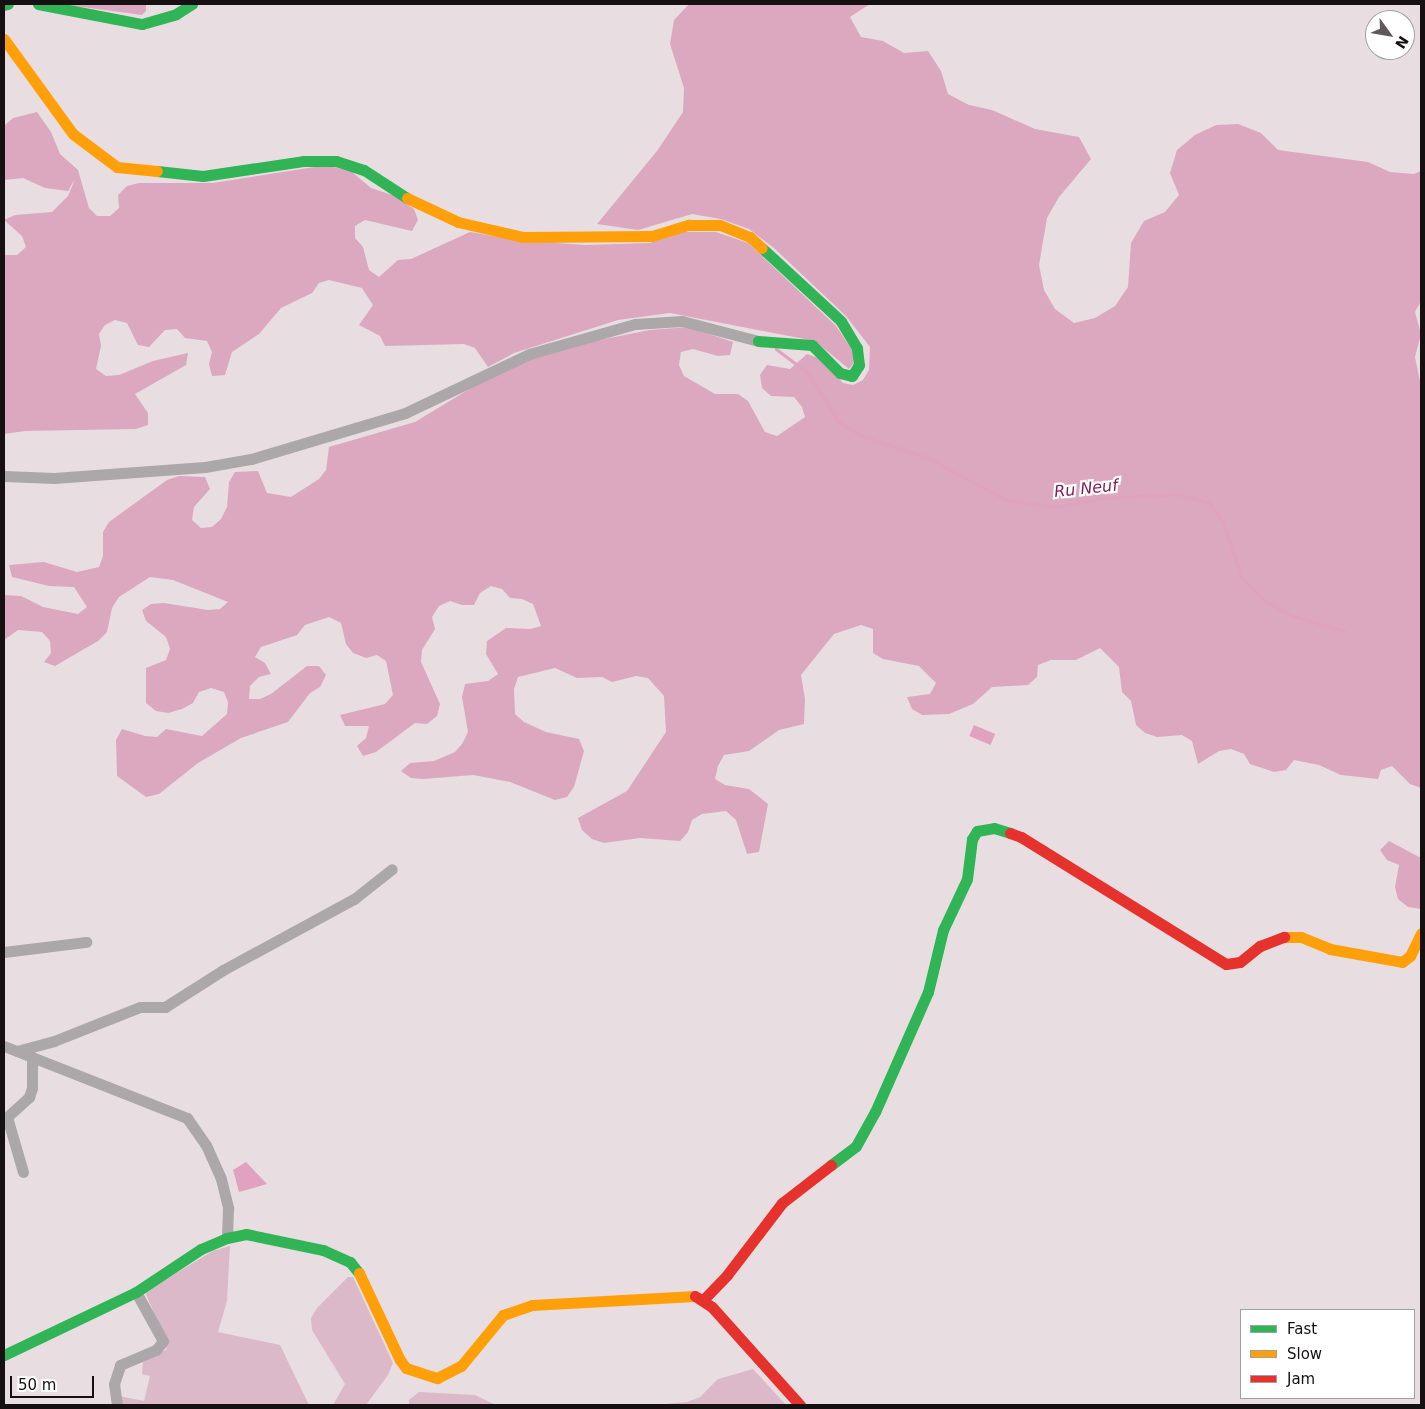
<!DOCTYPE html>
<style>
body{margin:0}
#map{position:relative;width:1425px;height:1409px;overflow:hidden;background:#e8dee2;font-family:"DejaVu Sans",sans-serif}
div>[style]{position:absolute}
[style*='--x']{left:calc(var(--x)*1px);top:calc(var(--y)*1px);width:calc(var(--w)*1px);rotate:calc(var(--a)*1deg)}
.green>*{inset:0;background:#dcb9c8}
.forest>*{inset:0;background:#dba8bf}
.water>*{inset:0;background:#e0a2be;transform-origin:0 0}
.stream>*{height:3px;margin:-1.5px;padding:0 1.5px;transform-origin:1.5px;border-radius:1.5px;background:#e0a2be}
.street>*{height:11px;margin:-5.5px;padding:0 5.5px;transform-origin:5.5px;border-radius:5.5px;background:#aca7a8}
.fast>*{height:11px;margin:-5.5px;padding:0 5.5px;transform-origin:5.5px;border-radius:5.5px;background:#30b455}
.slow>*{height:11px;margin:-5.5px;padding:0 5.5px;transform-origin:5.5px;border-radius:5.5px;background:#ff9f0a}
.jam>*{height:11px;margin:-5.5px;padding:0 5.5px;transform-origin:5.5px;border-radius:5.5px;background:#e5322d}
span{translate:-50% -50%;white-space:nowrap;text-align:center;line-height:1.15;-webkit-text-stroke:4.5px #fff;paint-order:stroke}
.water-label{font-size:16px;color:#7e1a51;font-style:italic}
.frame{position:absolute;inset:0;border:5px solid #161012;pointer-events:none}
.legend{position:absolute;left:1240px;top:1309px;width:175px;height:90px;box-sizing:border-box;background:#fff;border:1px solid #a29fa0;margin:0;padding:6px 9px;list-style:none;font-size:15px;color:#161012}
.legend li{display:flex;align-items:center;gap:10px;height:25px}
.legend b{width:25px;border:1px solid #a29fa0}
.north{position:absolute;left:1365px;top:10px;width:50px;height:50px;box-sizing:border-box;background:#fff;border:1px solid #a29fa0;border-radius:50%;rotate:122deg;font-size:14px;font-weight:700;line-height:20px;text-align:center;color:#161012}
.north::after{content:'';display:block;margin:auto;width:18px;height:22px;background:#60585b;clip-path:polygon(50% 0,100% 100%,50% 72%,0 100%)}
.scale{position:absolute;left:10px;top:1376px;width:84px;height:22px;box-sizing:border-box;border:2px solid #161012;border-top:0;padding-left:6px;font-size:15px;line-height:18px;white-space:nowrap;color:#161012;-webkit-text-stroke:4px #fff;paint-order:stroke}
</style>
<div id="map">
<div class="green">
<div style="clip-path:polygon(230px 1246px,227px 1301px,218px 1332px,280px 1345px,309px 1405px,121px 1405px,119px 1396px,144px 1401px,150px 1376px,142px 1374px,143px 1360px,166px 1350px,167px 1343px,145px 1292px,213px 1251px)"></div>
<div style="clip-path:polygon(348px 1277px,353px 1277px,393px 1363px,388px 1375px,366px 1405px,333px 1405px,345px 1384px,312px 1330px,311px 1318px,317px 1308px)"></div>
<div style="clip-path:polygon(753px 1369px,786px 1405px,654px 1405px,687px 1402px,700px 1397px,718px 1379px)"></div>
<div style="clip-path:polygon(419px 1392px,475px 1395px,496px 1405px,409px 1405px,409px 1400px)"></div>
</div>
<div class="forest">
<div style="clip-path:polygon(60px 4px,146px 4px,146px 11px,142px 15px)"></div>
<div style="clip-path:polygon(689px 4px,870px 4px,850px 17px,861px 37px,883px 41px,904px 53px,928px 51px,941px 71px,948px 94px,969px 105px,992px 110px,1035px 129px,1079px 137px,1091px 159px,1059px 197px,1047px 218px,1039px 265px,1044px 290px,1055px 309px,1074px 323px,1095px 318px,1115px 306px,1128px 287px,1131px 243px,1144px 221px,1165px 212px,1179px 195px,1170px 173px,1177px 150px,1195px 135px,1216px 125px,1238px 124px,1261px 133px,1278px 150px,1368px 162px,1390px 172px,1414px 174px,1421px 171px,1421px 301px,1415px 312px,1421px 334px,1415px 357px,1421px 386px,1421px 788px,1410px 784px,1392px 766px,1381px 770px,1378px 779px,1341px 775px,1319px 765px,1294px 760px,1286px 770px,1274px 772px,1250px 764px,1244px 754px,1231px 749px,1219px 751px,1198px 764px,1192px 741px,1182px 735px,1157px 737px,1145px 733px,1136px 725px,1131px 701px,1122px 692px,1119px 667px,1100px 648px,1076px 660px,1051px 660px,1038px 665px,1037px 677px,1028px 685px,992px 687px,973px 704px,949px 714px,922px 715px,912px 709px,907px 697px,930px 694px,936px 683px,919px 666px,883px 659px,873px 653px,873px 629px,861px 625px,834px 634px,801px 675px,805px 699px,804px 724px,779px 730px,749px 751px,724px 755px,718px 766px,715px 779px,725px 785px,749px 789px,768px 804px,759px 852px,747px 854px,736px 820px,726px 811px,702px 814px,692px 820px,688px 832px,680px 841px,640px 838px,604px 843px,592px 839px,582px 830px,578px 818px,627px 791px,666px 732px,664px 696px,648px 678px,636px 676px,612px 682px,602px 677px,577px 678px,555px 668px,518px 677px,514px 689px,515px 714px,524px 722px,546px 732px,579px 739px,584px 751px,574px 787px,567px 797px,555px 800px,510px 782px,473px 775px,423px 779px,411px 778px,401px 771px,410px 763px,434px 761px,455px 752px,462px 744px,468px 732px,462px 697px,465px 684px,488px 681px,498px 674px,486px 654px,487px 641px,506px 628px,530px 629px,541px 626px,533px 604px,522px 599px,510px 598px,502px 589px,491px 586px,480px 593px,474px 605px,462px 605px,450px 601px,439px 606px,432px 617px,435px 629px,422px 650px,421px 662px,440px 704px,437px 716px,427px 724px,415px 723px,376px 752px,363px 756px,357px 746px,366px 738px,369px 726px,345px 726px,340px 715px,385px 704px,393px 695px,386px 661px,377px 655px,366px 658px,353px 653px,346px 644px,341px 623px,329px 617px,305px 625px,297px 635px,261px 647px,255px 657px,265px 663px,271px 674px,259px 677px,250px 686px,249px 699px,260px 699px,271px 694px,307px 666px,319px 666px,326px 675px,320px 687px,310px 693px,288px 722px,241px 738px,198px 763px,159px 794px,146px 797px,117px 776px,116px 740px,122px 729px,145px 736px,157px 737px,166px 729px,202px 736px,227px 714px,228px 702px,224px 692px,211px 688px,199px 692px,193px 703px,182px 709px,168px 713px,156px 711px,146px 703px,146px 668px,166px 660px,170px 649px,166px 637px,146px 621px,142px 610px,151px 604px,164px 603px,208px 610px,220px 609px,228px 602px,173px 580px,150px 577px,119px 597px,112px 608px,107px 632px,98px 641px,55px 666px,44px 662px,51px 653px,50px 641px,42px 632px,18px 630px,4px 640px,4px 595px,21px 596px,43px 607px,78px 614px,87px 607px,74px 587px,49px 586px,12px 577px,9px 565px,44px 562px,77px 572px,99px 567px,103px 556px,103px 532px,109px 522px,167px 480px,179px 476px,205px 477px,210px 489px,194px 507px,192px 520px,201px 528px,212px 527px,221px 519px,227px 507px,229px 482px,235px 472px,258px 471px,267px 493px,291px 497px,319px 479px,326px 470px,329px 447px,415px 422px,486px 379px,535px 358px,589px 342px,650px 330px,688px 327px,733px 342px,730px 355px,718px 356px,693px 349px,681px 352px,679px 365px,684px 376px,715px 394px,738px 394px,748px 401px,765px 432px,777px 436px,805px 417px,802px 407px,794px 397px,771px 396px,762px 388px,760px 375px,767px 365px,790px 369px,807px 354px,818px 358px,843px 383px,853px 385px,863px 380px,869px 370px,870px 347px,846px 316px,774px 248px,749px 229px,721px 219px,692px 214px,638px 230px,597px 224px,657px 151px,683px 112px,684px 88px,670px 44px,674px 20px)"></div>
<div style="clip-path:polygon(37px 112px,51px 132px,60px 154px,78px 170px,89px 208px,97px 216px,110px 216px,119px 208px,118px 195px,127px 186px,139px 183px,213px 183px,327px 165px,352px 172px,371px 188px,395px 196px,414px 209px,418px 220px,412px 231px,365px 220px,355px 226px,355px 238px,363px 247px,369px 270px,379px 277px,398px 260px,411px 259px,470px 232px,515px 240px,585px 245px,650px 243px,683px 232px,716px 232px,748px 243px,836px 326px,853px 351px,853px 364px,849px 369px,815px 341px,670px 313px,618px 320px,514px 353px,488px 367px,475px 348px,464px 344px,385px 346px,380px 336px,359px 325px,373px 305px,362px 288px,329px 280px,319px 283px,312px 293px,281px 308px,259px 334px,232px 352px,225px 375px,212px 376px,209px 364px,212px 352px,207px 341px,185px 338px,177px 329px,165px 330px,149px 347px,138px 345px,127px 323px,115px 320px,105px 325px,99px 334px,101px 346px,96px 369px,106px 376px,119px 375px,153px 361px,188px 353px,186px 365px,135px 394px,148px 413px,148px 425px,136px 429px,25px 431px,4px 434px,4px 255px,17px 255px,26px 247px,22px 236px,4px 220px,15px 215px,52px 212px,68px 196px,75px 179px,68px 191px,45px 188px,23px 178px,4px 180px,4px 126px,13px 118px)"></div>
<div style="clip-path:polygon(1389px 841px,1421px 858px,1421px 909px,1408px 907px,1398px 899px,1395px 887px,1399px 865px,1387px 860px,1380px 850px)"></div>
</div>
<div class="water">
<div style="left:974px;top:725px;width:23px;height:12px;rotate:23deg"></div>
<div style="clip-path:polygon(246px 1162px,267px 1184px,239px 1192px,233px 1170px)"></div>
</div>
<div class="stream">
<div style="--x:776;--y:349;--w:40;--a:37"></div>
<div style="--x:808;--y:373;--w:57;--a:58"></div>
<div style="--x:838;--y:421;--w:28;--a:32"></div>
<div style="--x:862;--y:436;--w:70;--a:18.4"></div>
<div style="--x:928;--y:458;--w:89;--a:28.3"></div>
<div style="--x:1006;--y:500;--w:49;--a:8.3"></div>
<div style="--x:1054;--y:507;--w:51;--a:-10.2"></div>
<div style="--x:1104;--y:498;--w:74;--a:-3.1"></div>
<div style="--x:1178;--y:494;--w:32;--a:16"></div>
<div style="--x:1209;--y:503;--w:21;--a:53"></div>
<div style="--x:1222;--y:520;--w:61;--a:71"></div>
<div style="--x:1242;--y:578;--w:34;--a:45"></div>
<div style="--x:1266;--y:602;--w:30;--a:27"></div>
<div style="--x:1293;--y:616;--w:54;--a:16.1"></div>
</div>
<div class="street">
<div style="--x:4;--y:476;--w:50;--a:2.3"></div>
<div style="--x:54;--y:478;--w:151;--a:-4.2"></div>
<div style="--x:205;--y:467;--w:47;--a:-9.9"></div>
<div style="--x:251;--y:459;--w:161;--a:-16.6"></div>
<div style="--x:405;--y:413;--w:137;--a:-25.4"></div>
<div style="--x:529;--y:354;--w:110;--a:-15.8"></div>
<div style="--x:635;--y:324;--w:47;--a:-3.7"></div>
<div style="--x:682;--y:321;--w:79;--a:14.7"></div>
<div style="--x:4;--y:952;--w:83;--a:-7"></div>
<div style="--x:4;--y:1046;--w:197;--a:21.5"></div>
<div style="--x:187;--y:1118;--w:33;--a:55"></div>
<div style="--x:206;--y:1145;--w:37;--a:66"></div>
<div style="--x:221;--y:1179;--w:30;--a:76"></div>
<div style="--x:228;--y:1208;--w:30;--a:92"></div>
<div style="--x:17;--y:1051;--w:38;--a:-15"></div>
<div style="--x:54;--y:1041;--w:92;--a:-21.6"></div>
<div style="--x:140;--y:1007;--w:25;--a:0"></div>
<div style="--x:165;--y:1007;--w:69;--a:-32.5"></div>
<div style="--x:223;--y:970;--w:149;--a:-28.5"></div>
<div style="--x:354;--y:899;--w:48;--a:-38.3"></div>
<div style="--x:23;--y:1172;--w:57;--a:-106.2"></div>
<div style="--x:7;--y:1117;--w:30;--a:-42"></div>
<div style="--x:29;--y:1097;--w:9;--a:-72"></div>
<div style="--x:32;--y:1088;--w:31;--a:-90"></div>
<div style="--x:117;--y:1405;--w:21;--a:-98"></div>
<div style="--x:114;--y:1384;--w:20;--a:-72"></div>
<div style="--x:120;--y:1365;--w:39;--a:-23"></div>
<div style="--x:156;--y:1350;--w:11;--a:-52"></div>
<div style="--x:163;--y:1341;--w:56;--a:-118.9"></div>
</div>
<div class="fast">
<div style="--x:38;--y:4;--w:106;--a:10.9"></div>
<div style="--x:142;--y:24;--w:35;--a:-16"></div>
<div style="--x:176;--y:14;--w:19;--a:-32"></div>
<div style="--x:4;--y:5;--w:4;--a:-14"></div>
<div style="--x:157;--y:171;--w:46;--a:6.2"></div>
<div style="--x:203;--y:176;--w:101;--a:-8.5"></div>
<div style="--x:303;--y:161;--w:33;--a:0"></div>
<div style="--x:336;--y:161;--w:29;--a:18"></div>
<div style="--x:364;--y:170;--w:51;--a:33.1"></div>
<div style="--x:758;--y:341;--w:54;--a:4.2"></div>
<div style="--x:812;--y:345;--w:40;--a:45"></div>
<div style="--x:840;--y:373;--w:12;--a:14"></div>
<div style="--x:852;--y:376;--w:13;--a:-58"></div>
<div style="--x:859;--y:365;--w:17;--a:-97"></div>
<div style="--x:857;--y:348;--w:31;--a:-121"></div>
<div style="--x:841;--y:321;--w:108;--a:-137.3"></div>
<div style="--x:831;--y:1165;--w:31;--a:-37"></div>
<div style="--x:856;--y:1146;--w:39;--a:-61"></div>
<div style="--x:875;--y:1112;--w:131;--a:-66.2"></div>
<div style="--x:928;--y:992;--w:64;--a:-76.4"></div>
<div style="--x:943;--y:930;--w:56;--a:-64.8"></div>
<div style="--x:967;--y:879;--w:40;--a:-82.9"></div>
<div style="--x:972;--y:839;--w:9;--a:-58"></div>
<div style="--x:977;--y:831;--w:17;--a:-10"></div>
<div style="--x:994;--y:828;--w:17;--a:17"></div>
<div style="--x:4;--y:1355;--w:146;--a:-25.5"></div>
<div style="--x:136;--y:1292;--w:78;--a:-33.5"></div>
<div style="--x:201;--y:1249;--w:28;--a:-23"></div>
<div style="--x:227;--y:1238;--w:19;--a:-12"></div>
<div style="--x:246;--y:1234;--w:79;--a:11.7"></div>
<div style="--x:323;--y:1250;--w:30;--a:24"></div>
<div style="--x:350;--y:1262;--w:14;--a:51"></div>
</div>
<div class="slow">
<div style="--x:4;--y:39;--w:117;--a:54"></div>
<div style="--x:73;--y:134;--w:55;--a:36.9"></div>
<div style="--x:117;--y:167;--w:40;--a:5.7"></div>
<div style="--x:407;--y:198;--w:56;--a:25.2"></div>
<div style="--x:458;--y:222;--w:67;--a:13"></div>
<div style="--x:523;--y:237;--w:129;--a:-0.4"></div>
<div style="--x:652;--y:236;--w:39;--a:-17"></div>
<div style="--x:689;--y:225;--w:31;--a:0"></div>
<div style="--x:720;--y:225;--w:32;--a:22"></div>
<div style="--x:750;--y:237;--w:16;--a:43"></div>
<div style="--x:1284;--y:937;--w:17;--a:0"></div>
<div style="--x:1301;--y:937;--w:31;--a:22"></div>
<div style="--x:1330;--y:949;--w:73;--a:10.2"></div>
<div style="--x:1402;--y:962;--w:10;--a:-37"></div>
<div style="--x:1410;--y:956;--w:25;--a:-64"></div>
<div style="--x:359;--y:1273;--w:96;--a:64.8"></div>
<div style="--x:400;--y:1360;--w:10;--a:53"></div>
<div style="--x:406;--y:1368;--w:33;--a:18"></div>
<div style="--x:437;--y:1378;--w:27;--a:-27"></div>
<div style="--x:461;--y:1366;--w:66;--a:-50.5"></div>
<div style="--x:503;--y:1315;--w:31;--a:-19"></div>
<div style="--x:532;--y:1305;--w:163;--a:-3.2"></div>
</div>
<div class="jam">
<div style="--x:1010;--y:833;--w:12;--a:20"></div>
<div style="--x:1021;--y:837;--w:241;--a:31.8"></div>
<div style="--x:1226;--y:964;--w:14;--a:-8"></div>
<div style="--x:1240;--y:962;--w:26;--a:-39"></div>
<div style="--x:1260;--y:946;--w:26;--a:-21"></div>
<div style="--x:695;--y:1296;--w:20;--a:33"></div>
<div style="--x:712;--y:1307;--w:132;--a:48.1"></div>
<div style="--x:704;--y:1299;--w:33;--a:-46"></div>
<div style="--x:727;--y:1275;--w:91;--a:-52.6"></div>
<div style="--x:782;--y:1203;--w:62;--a:-37.8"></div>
</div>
<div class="water-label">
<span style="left:1086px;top:489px;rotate:-6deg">Ru Neuf</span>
</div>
<div class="frame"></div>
<ul class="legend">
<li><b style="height:6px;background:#30b455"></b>Fast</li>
<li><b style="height:6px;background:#ff9f0a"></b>Slow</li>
<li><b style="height:6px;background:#e5322d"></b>Jam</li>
</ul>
<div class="north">N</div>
<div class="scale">50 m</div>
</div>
